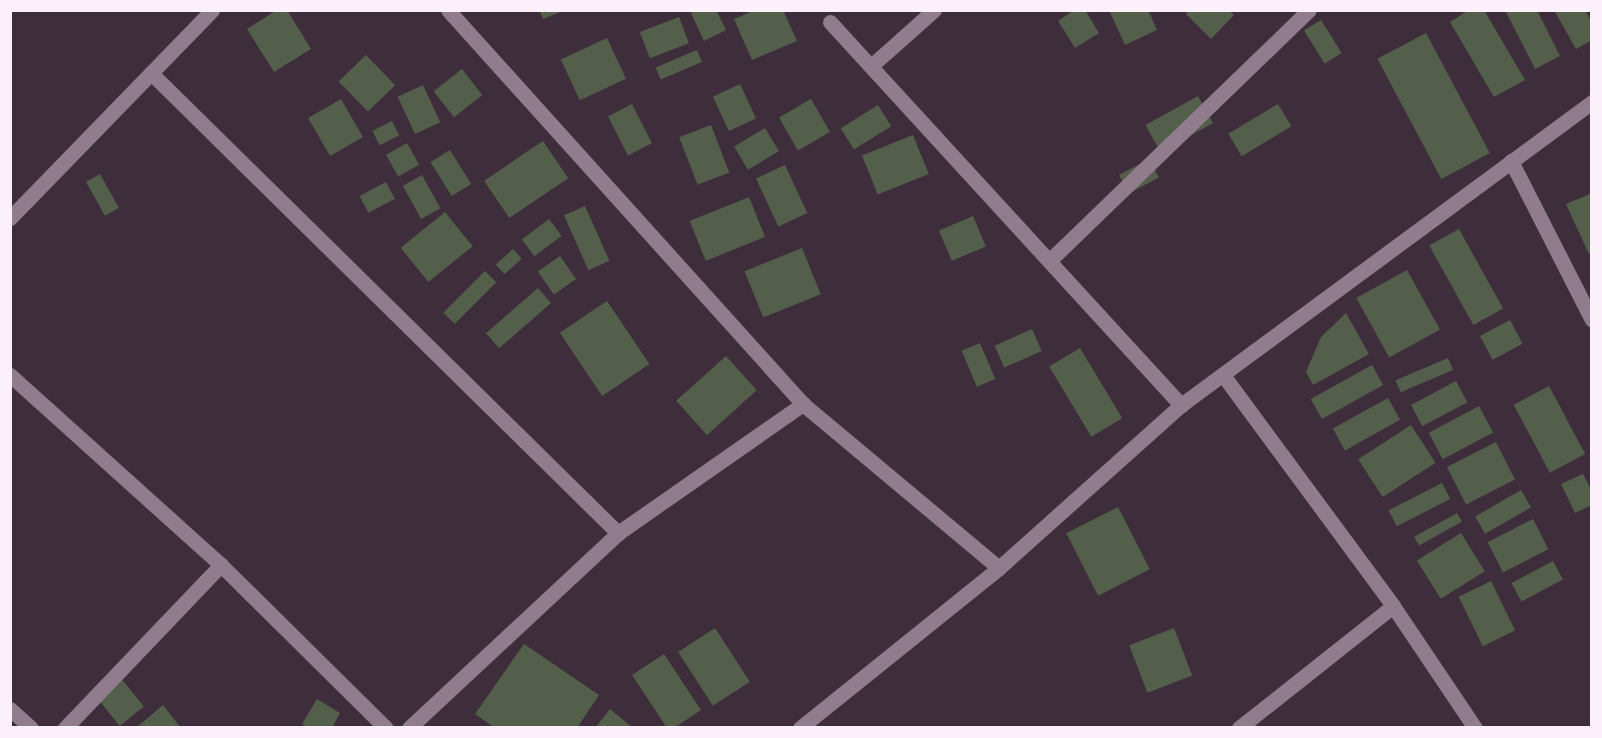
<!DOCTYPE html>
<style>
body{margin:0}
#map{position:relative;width:1602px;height:738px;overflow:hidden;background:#3e2d3b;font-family:Barlow,sans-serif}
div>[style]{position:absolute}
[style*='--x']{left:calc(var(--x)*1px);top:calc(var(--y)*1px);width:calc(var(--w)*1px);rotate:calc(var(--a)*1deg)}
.building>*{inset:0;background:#545f4b;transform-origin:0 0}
.minor>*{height:15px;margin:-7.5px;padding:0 7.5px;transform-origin:7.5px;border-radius:7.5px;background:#907c8c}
span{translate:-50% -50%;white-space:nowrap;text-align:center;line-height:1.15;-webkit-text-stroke:4.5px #332330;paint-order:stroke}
.frame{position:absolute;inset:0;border:12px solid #fcf1fa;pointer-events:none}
</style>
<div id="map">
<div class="building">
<div style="clip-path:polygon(277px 10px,287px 10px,311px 49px,274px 72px,247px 29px)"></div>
<div style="clip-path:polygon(539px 10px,563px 10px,563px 11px,543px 19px)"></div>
<div style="clip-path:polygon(697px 10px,716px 10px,726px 30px,704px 41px,691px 13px)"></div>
<div style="clip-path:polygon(755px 10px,783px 10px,797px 41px,752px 60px,734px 19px)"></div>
<div style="clip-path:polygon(1074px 10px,1085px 10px,1099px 33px,1075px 48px,1058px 21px)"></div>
<div style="clip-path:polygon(1109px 10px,1148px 10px,1157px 30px,1125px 45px)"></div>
<div style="clip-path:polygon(1189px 10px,1229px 10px,1234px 15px,1211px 39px,1186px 14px)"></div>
<div style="clip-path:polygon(1469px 10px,1484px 10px,1525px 80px,1494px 97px,1450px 22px)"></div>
<div style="clip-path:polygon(1505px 10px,1537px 10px,1560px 56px,1535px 69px)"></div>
<div style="clip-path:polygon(1554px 10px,1585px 10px,1592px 23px,1592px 40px,1576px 49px)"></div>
<div style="left:679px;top:17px;width:28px;height:42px;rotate:69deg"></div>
<div style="left:1321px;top:20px;width:39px;height:20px;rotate:58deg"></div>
<div style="left:1426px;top:33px;width:136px;height:55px;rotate:62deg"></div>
<div style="left:607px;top:38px;width:45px;height:51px;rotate:65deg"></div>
<div style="left:697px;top:50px;width:13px;height:45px;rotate:67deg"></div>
<div style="left:366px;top:55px;width:42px;height:38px;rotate:46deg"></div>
<div style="left:462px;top:69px;width:33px;height:36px;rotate:52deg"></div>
<div style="left:740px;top:84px;width:38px;height:30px;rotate:65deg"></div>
<div style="left:423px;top:85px;width:41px;height:28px;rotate:65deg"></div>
<div style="left:1198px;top:96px;width:31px;height:60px;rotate:61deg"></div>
<div style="left:341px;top:99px;width:44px;height:38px;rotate:60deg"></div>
<div style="left:811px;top:99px;width:38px;height:37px;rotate:60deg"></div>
<div style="left:632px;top:104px;width:44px;height:27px;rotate:63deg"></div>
<div style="left:1278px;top:104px;width:26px;height:58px;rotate:59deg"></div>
<div style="left:878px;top:105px;width:25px;height:44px;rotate:58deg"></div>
<div style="left:392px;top:121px;width:16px;height:22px;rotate:63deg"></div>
<div style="left:711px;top:125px;width:51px;height:34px;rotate:69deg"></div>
<div style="left:765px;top:128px;width:27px;height:36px;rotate:59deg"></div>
<div style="left:913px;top:135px;width:42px;height:55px;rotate:68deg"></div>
<div style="left:543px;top:141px;width:45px;height:71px;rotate:56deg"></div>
<div style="left:407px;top:143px;width:25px;height:24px;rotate:61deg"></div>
<div style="left:450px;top:150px;width:40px;height:23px;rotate:58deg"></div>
<div style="left:1149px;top:159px;width:21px;height:34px;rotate:62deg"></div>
<div style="left:785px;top:165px;width:53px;height:32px;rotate:65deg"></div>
<div style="left:100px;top:174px;width:39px;height:16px;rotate:61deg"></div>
<div style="left:422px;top:175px;width:38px;height:22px;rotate:61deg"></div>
<div style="left:386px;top:182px;width:19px;height:30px;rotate:62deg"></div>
<div style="clip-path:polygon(1592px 193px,1592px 253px,1589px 254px,1566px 204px)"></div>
<div style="left:749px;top:197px;width:43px;height:64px;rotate:68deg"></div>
<div style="left:585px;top:206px;width:60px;height:23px;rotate:66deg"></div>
<div style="left:445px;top:212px;width:44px;height:57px;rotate:51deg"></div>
<div style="left:973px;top:216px;width:33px;height:37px;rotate:67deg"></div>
<div style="left:549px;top:219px;width:21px;height:34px;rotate:53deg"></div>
<div style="left:1459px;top:229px;width:91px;height:34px;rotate:61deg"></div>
<div style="left:802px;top:248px;width:50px;height:62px;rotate:68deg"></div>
<div style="left:513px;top:249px;width:13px;height:23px;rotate:48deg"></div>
<div style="left:560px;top:256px;width:28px;height:27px;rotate:55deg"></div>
<div style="left:1407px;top:270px;width:68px;height:58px;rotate:61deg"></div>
<div style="left:485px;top:271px;width:16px;height:59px;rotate:45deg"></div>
<div style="left:538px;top:288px;width:20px;height:69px;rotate:49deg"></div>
<div style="left:607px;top:301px;width:76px;height:57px;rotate:56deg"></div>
<div style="clip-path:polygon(1346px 313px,1369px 354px,1313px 385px,1306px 372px,1321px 337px)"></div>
<div style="left:1510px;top:320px;width:27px;height:34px;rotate:62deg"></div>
<div style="left:1032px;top:329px;width:24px;height:41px;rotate:66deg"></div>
<div style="left:980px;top:343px;width:39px;height:20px;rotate:67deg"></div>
<div style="left:1080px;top:348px;width:82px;height:36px;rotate:59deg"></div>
<div style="left:726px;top:356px;width:46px;height:67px;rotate:48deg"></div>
<div style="left:1448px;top:358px;width:13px;height:57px;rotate:67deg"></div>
<div style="left:1372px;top:365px;width:23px;height:70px;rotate:61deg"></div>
<div style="left:1456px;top:381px;width:24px;height:51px;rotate:62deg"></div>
<div style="left:1549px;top:386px;width:77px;height:40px;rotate:62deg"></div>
<div style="left:1388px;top:398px;width:25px;height:63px;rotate:61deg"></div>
<div style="left:1479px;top:406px;width:30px;height:57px;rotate:62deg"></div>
<div style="left:1411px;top:425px;width:45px;height:63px;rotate:57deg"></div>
<div style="left:1496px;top:442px;width:42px;height:55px;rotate:63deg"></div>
<div style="clip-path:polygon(1583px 474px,1592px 492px,1592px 505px,1575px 513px,1561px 484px)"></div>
<div style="left:1442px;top:483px;width:18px;height:60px;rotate:63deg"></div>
<div style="left:1521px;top:490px;width:20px;height:53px;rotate:60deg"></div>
<div style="left:1118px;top:507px;width:70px;height:58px;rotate:63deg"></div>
<div style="left:1457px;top:513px;width:10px;height:49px;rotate:61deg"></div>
<div style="left:1533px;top:519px;width:34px;height:51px;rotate:63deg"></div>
<div style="left:1461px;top:533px;width:45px;height:52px;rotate:58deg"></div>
<div style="left:1553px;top:561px;width:21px;height:47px;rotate:62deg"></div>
<div style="left:1491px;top:581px;width:55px;height:36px;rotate:64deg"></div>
<div style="left:715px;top:628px;width:64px;height:44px;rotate:57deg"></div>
<div style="left:1174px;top:628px;width:51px;height:48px;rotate:69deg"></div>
<div style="clip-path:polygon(524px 644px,599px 695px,577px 728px,495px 728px,475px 714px)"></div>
<div style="clip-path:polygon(664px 654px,701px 710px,674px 728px,667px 728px,632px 675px)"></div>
<div style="left:120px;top:677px;width:38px;height:31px;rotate:51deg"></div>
<div style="clip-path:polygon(317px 699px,340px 713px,332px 728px,308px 728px,302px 724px)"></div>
<div style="clip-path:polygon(163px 705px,181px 728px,136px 728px)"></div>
<div style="clip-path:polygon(610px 709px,633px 728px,595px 728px)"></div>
</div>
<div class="minor">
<div style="--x:830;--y:22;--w:520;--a:47.5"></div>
<div style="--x:1181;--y:405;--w:244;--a:138.2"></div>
<div style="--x:871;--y:66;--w:84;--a:-41.6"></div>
<div style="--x:151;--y:73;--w:656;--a:44.57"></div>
<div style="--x:1511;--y:161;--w:178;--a:63"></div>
<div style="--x:10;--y:218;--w:290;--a:-45.8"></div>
<div style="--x:1049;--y:261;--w:361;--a:-44"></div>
<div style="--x:10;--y:375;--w:284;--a:42"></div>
<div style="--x:221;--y:565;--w:232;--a:44.7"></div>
<div style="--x:1223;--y:375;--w:287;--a:53.6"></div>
<div style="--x:1393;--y:606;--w:147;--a:56.1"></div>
<div style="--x:1181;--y:405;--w:511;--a:-36.4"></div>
<div style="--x:10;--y:709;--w:28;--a:42"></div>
<div style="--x:65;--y:728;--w:226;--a:-46.3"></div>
<div style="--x:409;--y:728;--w:286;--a:-43"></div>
<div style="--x:618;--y:533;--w:226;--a:-34.9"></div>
<div style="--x:803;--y:404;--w:530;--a:-132.02"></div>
<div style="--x:800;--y:728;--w:255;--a:-38.8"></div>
<div style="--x:999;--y:568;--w:256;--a:-140.1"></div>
<div style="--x:1239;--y:728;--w:196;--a:-38.4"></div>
</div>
<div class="frame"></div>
</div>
